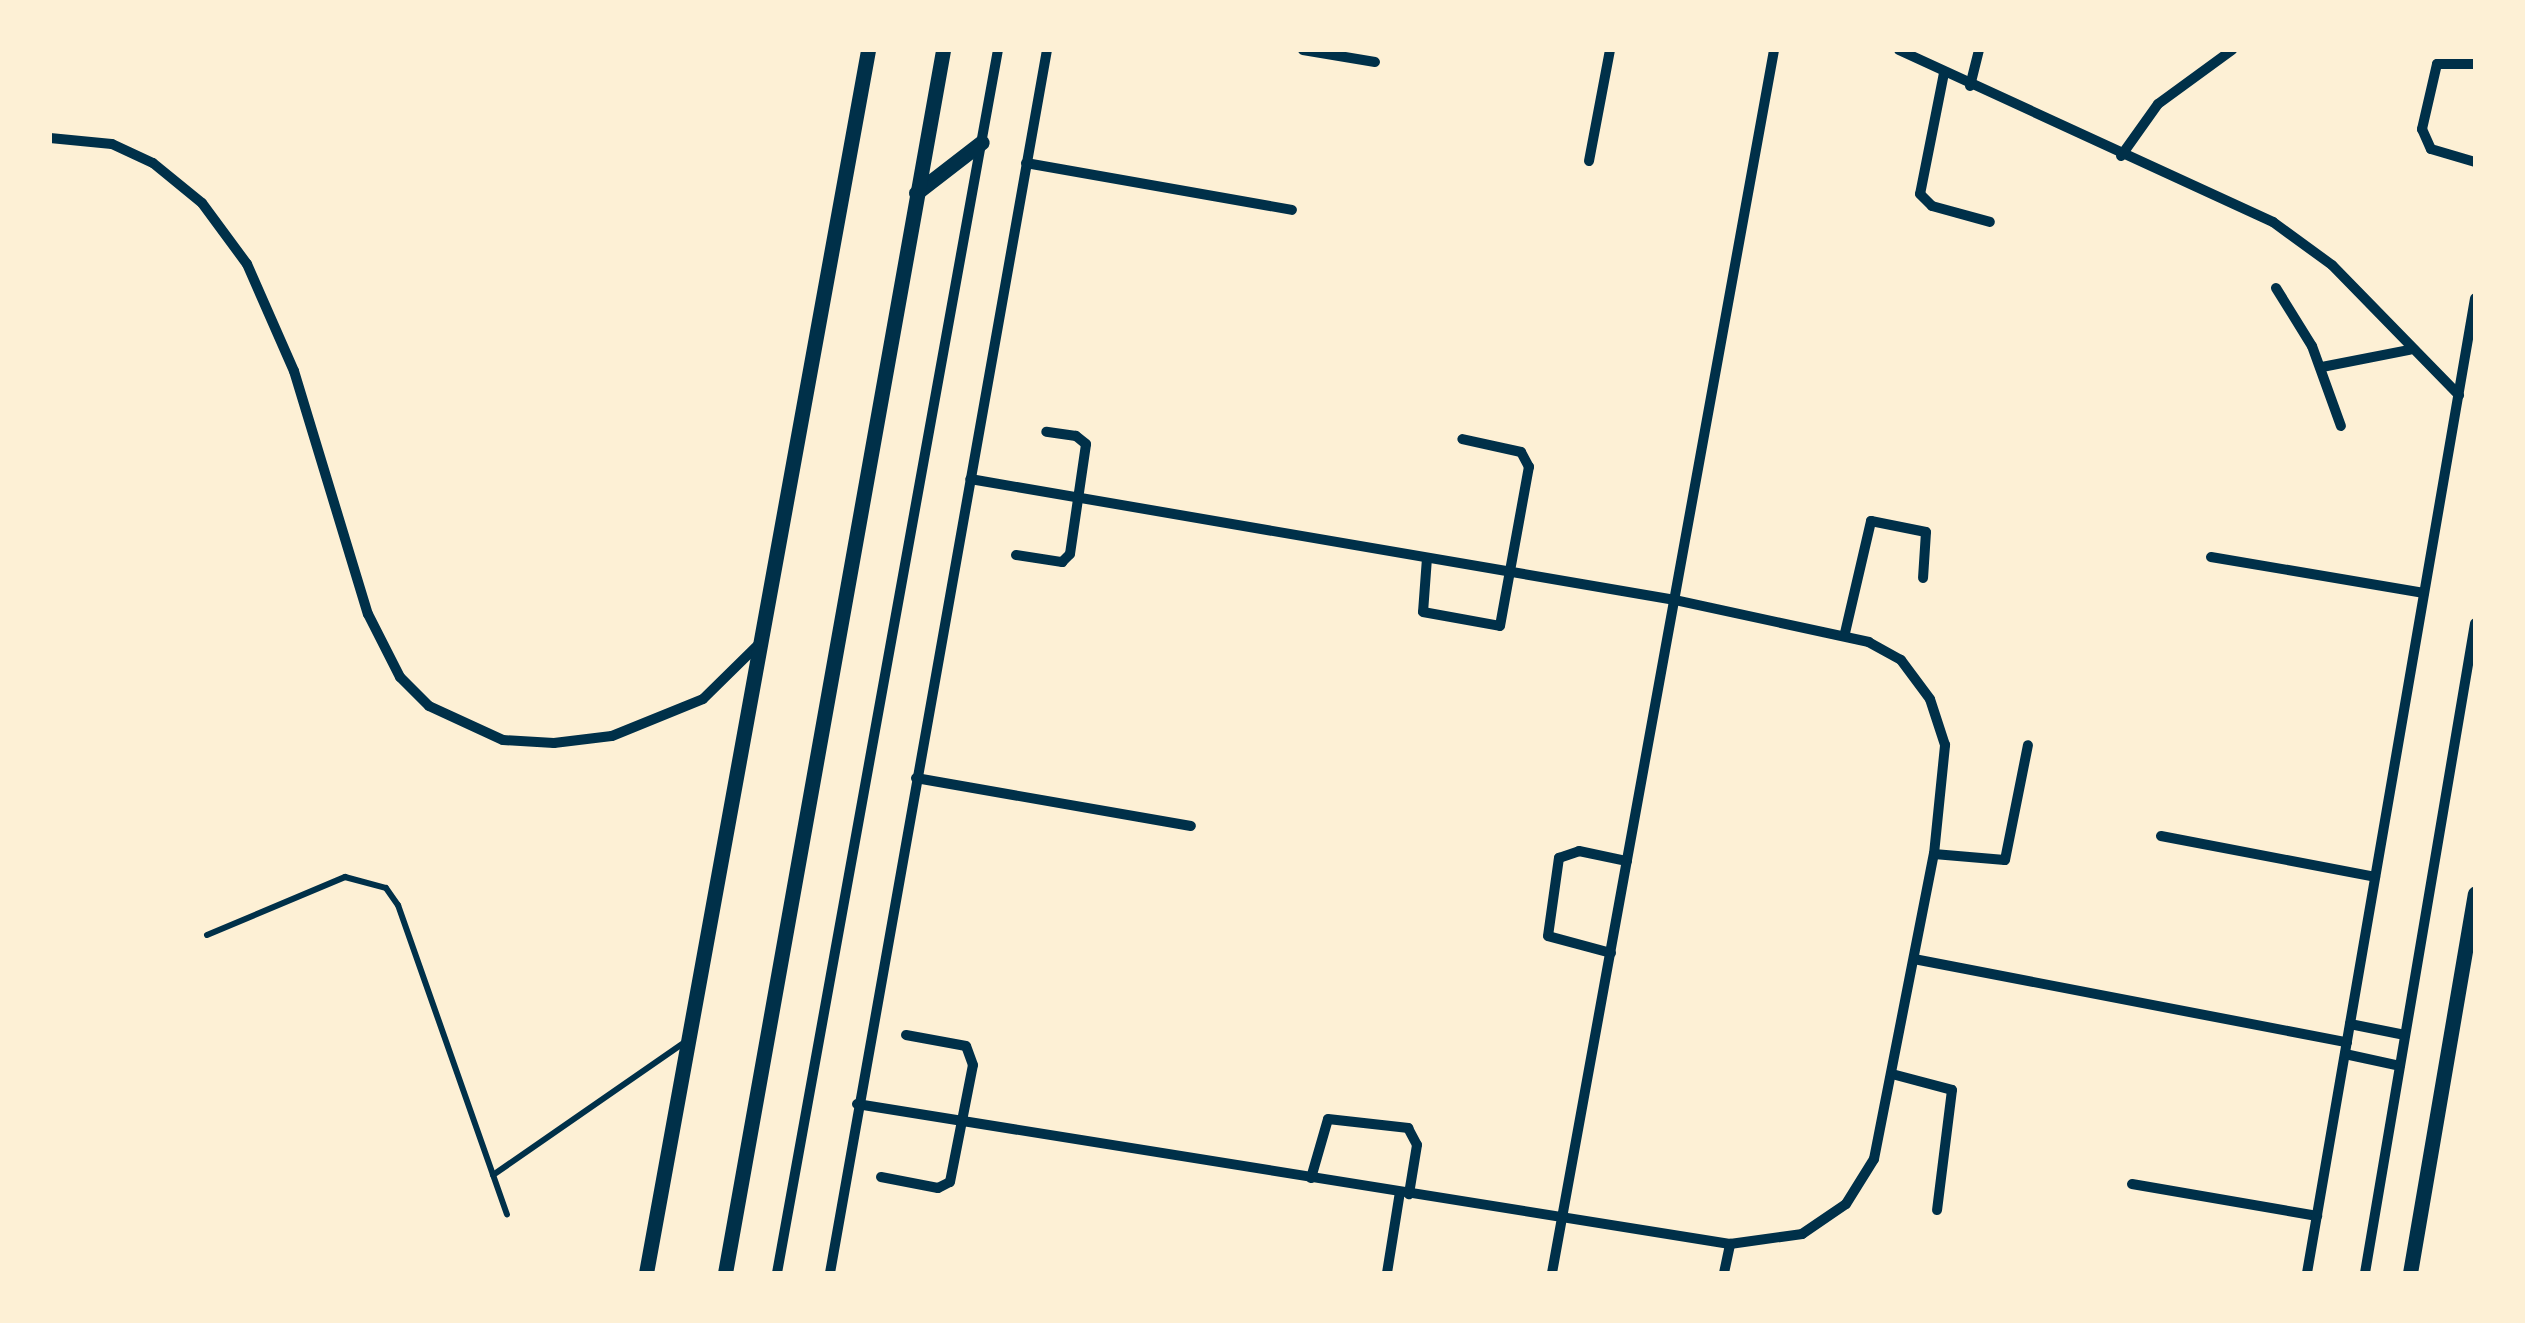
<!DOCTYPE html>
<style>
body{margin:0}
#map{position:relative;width:2525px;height:1323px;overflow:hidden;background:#fdf0d5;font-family:Mulish,sans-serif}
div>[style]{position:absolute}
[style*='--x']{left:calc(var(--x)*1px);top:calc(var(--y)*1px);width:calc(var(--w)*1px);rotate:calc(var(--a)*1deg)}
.service>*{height:6px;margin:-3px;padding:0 3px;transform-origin:3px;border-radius:3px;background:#003049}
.minor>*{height:10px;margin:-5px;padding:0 5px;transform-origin:5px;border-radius:5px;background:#003049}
.tertiary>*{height:15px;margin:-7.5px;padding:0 7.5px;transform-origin:7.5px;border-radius:7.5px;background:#003049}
span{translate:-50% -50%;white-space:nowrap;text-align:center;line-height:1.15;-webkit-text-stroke:10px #fdf0d5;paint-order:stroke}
.frame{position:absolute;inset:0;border:52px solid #fdf0d5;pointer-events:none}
</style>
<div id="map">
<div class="service">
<div style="--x:207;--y:935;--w:150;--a:-22.8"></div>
<div style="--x:345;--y:877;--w:42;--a:15"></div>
<div style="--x:386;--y:888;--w:21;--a:55"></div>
<div style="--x:398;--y:905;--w:328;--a:70.6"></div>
<div style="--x:493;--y:1175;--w:234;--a:-34.7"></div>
</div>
<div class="minor">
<div style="--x:1303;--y:50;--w:73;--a:9.5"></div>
<div style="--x:1899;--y:50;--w:412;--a:24.7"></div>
<div style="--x:2273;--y:222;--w:73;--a:36.1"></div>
<div style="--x:2332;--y:265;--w:182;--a:45.7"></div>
<div style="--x:2475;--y:64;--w:38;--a:180"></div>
<div style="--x:2437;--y:64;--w:67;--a:103"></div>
<div style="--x:2422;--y:129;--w:22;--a:66"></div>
<div style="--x:2431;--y:149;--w:46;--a:16.5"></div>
<div style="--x:1944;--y:73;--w:123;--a:101.2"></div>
<div style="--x:1920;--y:194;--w:17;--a:45"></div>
<div style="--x:1932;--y:206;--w:60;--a:15.4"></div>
<div style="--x:1970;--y:86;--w:37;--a:-76"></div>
<div style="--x:50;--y:138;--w:62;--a:5.5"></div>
<div style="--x:112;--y:144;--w:45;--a:24.9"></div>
<div style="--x:153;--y:163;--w:63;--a:39.2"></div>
<div style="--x:202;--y:203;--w:76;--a:53.6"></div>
<div style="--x:247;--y:264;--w:117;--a:66.3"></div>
<div style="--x:294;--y:371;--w:254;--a:73.1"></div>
<div style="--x:368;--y:614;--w:71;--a:63.1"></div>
<div style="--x:400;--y:677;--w:41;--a:45"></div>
<div style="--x:429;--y:706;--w:81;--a:24.7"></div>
<div style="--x:503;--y:740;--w:51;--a:3.4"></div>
<div style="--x:554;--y:743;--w:58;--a:-6.9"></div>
<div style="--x:612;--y:736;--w:98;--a:-22.1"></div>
<div style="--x:703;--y:699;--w:77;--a:-44.5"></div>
<div style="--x:2121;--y:156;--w:64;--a:-54.6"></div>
<div style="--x:2158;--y:104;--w:92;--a:-36.1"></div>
<div style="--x:1589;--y:161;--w:113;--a:-79.3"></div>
<div style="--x:1026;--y:163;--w:270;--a:10"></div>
<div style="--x:2276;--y:288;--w:68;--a:58.2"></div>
<div style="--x:2312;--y:346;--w:85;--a:70.1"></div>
<div style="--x:2322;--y:367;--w:89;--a:-11.1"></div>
<div style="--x:1016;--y:555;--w:47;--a:8.7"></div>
<div style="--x:1062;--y:562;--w:11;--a:-45"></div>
<div style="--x:1070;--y:554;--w:111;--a:-81.7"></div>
<div style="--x:1086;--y:444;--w:13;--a:-141"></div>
<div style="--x:1076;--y:436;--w:30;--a:-172"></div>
<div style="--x:2211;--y:557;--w:216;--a:9.6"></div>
<div style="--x:1427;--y:558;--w:54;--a:94.2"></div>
<div style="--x:1423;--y:612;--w:78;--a:10.3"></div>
<div style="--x:1500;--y:626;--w:162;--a:-79.7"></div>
<div style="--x:1529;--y:467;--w:17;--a:-118"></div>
<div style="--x:1521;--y:452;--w:60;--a:-167.6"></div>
<div style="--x:1845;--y:633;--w:115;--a:-76.9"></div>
<div style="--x:1871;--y:521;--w:56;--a:11.3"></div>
<div style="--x:1926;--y:532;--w:46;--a:93.7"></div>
<div style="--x:916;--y:778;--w:279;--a:9.9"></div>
<div style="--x:2161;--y:836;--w:218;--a:10.8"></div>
<div style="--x:1934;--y:854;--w:71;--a:4.8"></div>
<div style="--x:2005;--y:860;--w:117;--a:-78.7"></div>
<div style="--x:1611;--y:953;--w:65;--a:-164.9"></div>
<div style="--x:1548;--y:936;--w:79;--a:-82"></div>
<div style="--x:1559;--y:858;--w:21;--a:-19"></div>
<div style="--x:1579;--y:851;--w:49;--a:11.8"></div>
<div style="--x:1914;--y:959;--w:441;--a:10.9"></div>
<div style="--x:2350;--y:1024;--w:56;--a:11.3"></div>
<div style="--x:2345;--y:1054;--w:56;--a:12.3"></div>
<div style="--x:1892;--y:1074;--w:62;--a:14.9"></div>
<div style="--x:1952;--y:1090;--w:121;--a:97.1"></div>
<div style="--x:857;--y:1104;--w:884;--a:9.11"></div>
<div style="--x:1730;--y:1244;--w:73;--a:-7.9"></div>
<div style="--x:1802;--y:1234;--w:53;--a:-34.3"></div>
<div style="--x:1846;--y:1204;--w:53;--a:-58.1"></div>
<div style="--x:1874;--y:1159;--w:311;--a:-78.9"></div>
<div style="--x:1934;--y:854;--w:110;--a:-84.2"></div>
<div style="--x:1945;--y:745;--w:48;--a:-108.1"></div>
<div style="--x:1930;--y:699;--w:49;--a:-126.6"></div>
<div style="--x:1901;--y:660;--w:37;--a:-151"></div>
<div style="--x:1869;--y:642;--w:198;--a:-167.8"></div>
<div style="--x:1675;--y:600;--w:715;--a:-170.26"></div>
<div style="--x:881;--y:1177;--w:58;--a:10.9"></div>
<div style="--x:938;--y:1188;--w:13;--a:-27"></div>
<div style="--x:950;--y:1182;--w:119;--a:-78.9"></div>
<div style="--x:973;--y:1065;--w:20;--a:-110"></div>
<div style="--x:966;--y:1046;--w:61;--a:-169.6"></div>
<div style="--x:1311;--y:1178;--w:61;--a:-73.9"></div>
<div style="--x:1328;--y:1119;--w:81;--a:6.4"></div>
<div style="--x:1408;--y:1128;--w:19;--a:62"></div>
<div style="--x:1417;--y:1145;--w:50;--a:99.3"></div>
<div style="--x:2132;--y:1184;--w:188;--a:9.8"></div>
<div style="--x:777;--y:1273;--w:1243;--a:-79.76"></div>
<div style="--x:830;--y:1273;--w:1242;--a:-79.94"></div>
<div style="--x:1387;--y:1273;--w:82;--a:-80.9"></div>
<div style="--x:1552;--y:1273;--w:1243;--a:-79.71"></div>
<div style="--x:1724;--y:1273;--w:30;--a:-78"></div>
<div style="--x:2307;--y:1273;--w:989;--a:-80.22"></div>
<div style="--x:2365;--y:1273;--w:659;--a:-80.39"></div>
</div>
<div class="tertiary">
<div style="--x:916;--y:193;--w:83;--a:-37.7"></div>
<div style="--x:646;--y:1273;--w:1243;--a:-79.71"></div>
<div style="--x:725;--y:1273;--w:1242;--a:-79.89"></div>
<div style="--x:2410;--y:1273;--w:385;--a:-80.3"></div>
</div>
<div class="frame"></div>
</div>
